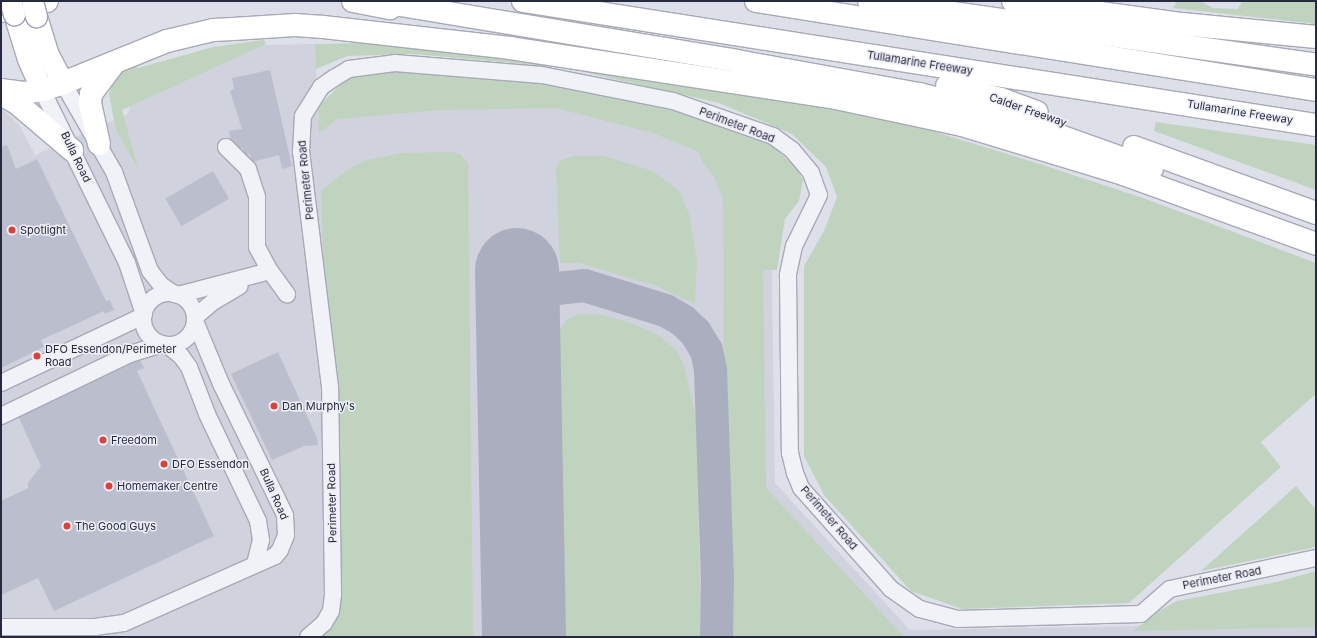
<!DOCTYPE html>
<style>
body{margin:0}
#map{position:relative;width:1317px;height:638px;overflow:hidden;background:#dee0e9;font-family:Inter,sans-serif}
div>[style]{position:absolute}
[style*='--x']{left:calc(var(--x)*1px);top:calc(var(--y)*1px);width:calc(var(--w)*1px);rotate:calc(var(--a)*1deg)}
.built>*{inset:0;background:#d0d2de}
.green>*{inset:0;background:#bfd3bf}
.taxiway>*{height:33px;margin:-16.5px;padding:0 16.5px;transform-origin:16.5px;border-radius:16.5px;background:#aaaebe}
.runway>*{height:84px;margin:-42px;padding:0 42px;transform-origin:42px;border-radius:42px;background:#aaaebe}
.building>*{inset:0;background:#bbbecc;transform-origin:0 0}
.roads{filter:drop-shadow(1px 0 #a7a9b7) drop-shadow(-1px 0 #a7a9b7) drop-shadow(0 1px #a7a9b7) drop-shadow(0 -1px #a7a9b7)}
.minor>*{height:16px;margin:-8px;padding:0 8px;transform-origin:8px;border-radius:8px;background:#f1f2f7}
.minor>.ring{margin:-8px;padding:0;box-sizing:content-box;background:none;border:16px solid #f1f2f7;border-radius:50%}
.major>*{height:21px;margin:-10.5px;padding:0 10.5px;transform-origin:10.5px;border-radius:10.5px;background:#fff}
.highway>*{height:22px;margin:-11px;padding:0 11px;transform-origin:11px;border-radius:11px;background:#fff}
.bridges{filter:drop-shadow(1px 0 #9da1b5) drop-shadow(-1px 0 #9da1b5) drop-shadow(0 1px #9da1b5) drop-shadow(0 -1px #9da1b5)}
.major-bridge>*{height:21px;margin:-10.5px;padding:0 10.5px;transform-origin:10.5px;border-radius:10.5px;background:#fff}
.dots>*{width:11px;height:11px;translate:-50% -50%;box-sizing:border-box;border:2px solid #eeeff6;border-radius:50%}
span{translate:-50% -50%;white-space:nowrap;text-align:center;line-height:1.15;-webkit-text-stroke:3px #eeeff6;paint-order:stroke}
.street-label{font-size:11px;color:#262a41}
.poi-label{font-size:11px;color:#262a41}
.left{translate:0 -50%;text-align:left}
.frame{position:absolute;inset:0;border:2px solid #262a41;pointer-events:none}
</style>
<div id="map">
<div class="built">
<div style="clip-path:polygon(315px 44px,318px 122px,419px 76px,770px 155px,775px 483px,910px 630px,1316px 623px,1316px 637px,1px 637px,1px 108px,20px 126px,35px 155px,128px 114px,139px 73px,260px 45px)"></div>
</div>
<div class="green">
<div style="clip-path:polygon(1177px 1px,1200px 1px,1213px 8px,1238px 9px,1242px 1px,1316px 1px,1316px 24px,1173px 8px)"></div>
<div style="clip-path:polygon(264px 40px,266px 44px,122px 110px,138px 169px,117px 132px,113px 115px,109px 94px,116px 74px,130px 63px,138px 68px,213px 47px)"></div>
<div style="clip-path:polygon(367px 43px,476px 50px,782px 96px,912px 125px,1040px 164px,1143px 198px,1316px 263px,1316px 394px,1261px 442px,1281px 467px,1129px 603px,962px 609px,911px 591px,824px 495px,804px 456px,804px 266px,824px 231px,837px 197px,826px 167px,792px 134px,719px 103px,566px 68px,414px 54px,347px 56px,316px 69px,315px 44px)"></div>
<div style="clip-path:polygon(412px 71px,565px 85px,648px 102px,734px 126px,773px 146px,795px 167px,803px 180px,799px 201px,785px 219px,777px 270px,763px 270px,766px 488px,904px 637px,731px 637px,724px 400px,723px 199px,714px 176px,702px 162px,699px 152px,653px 133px,556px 108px,439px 110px,337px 119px,319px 133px,318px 107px,344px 81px,369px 72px)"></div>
<div style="clip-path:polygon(1156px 122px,1316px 145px,1316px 190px,1154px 131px)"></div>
<div style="clip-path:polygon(451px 152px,460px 154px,468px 163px,473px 637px,315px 637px,335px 610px,321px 191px,347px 170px,364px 161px,401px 153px)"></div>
<div style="clip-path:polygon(574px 156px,603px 156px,653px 171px,680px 192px,689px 214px,697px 260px,695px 304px,657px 286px,579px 263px,560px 263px,556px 168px,561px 160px)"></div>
<div style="clip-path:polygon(580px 314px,603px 315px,631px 323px,658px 335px,677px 351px,684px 365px,696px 418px,701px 637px,560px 637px,559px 332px,566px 320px)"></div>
<div style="clip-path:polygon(1296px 486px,1316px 510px,1316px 547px,1201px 571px)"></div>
<div style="clip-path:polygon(1316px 571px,1316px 627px,1133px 631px,1159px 611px,1177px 601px,1277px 582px)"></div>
</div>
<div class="taxiway">
<div style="--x:519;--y:367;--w:53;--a:-84.6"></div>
<div style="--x:524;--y:314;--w:21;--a:-55"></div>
<div style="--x:536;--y:297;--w:22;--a:-24"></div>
<div style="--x:556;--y:288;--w:28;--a:-6"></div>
<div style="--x:584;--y:285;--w:85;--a:17.2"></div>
<div style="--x:665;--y:310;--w:20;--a:30"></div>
<div style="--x:682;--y:320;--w:18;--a:43"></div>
<div style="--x:695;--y:332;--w:21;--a:59"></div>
<div style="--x:706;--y:350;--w:19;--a:78"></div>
<div style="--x:710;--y:369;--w:207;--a:88.1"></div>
<div style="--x:717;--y:576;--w:61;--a:90.9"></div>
</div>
<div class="runway">
<div style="--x:517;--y:270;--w:367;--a:88.9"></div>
</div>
<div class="building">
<div style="clip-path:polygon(270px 70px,292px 166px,282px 169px,279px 155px,252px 162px,250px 154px,244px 155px,243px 148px,233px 150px,229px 131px,242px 129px,230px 91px,234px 89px,232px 78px)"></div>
<div style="clip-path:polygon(7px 145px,16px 169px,37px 159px,106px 301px,110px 300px,114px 310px,105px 314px,104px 311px,41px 340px,44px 347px,1px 368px,1px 147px)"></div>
<div style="left:213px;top:171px;width:32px;height:55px;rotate:60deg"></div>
<div style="clip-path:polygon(278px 352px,317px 438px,318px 445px,304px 446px,272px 460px,231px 374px)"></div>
<div style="clip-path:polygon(138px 356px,144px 368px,137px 371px,214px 536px,54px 611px,38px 578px,1px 595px,1px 501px,28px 488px,28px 483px,41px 466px,18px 416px,127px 366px,125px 362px)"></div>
</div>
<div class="roads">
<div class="minor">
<div style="--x:63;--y:83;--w:103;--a:60.2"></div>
<div style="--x:114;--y:172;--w:105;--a:70"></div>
<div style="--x:150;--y:271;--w:18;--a:52"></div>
<div style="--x:161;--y:285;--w:16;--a:35"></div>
<div style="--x:42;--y:90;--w:193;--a:63.8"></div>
<div style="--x:127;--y:263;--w:54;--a:71.6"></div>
<div style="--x:226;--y:147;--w:31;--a:45"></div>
<div style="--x:248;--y:169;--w:29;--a:72"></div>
<div style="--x:257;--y:197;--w:50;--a:90"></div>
<div style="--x:257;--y:247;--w:27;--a:62"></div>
<div style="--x:270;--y:271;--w:29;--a:54"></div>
<div class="ring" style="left:143px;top:293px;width:36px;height:36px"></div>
<div style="--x:178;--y:295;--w:95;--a:-14.6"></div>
<div style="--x:195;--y:317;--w:23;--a:-40"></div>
<div style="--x:213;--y:302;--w:31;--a:-31"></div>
<div style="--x:167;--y:345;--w:18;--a:38"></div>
<div style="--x:181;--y:356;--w:14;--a:54"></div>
<div style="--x:189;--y:367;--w:50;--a:69"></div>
<div style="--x:207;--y:414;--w:119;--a:64.5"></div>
<div style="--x:258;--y:521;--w:19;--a:81"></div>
<div style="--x:261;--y:540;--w:25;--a:104"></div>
<div style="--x:1;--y:383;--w:157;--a:-25.3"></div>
<div style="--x:1;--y:416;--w:143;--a:-25.7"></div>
<div style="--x:130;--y:354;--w:34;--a:-17"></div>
<div style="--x:1;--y:627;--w:94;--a:0"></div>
<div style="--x:95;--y:627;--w:29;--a:-8"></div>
<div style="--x:124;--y:623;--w:165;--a:-23.9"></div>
<div style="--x:275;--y:556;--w:8;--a:-50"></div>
<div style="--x:280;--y:550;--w:16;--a:-68"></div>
<div style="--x:286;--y:535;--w:20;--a:-93"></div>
<div style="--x:285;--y:515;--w:144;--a:-116"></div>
<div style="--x:222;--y:386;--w:70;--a:-112.6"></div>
<div style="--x:308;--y:637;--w:21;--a:-41"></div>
<div style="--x:324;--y:623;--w:14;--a:-60"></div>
<div style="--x:331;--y:611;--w:17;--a:-83"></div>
<div style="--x:333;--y:594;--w:207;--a:-90.8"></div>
<div style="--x:330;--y:387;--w:237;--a:-97"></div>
<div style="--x:301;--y:152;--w:36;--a:-87"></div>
<div style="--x:303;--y:116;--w:34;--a:-58"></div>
<div style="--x:321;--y:87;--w:16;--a:-35"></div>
<div style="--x:334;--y:78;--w:17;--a:-31"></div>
<div style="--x:349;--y:69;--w:46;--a:-7.4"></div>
<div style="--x:395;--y:63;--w:147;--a:4.7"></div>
<div style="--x:542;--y:75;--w:134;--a:11.2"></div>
<div style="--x:673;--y:101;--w:106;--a:19.3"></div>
<div style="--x:773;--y:136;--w:24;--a:36"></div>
<div style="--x:792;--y:150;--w:30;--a:50"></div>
<div style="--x:811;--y:173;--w:23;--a:70"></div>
<div style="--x:819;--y:195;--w:57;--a:116.1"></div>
<div style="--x:794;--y:246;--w:30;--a:102"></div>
<div style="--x:788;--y:275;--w:178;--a:89.4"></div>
<div style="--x:790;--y:453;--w:21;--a:76"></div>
<div style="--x:795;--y:473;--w:16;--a:68"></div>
<div style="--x:801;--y:488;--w:135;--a:48.3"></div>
<div style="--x:891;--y:589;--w:35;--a:35"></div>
<div style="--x:920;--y:609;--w:39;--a:15"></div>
<div style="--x:958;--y:619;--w:183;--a:-1.6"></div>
<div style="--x:1141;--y:614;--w:38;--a:-41"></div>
<div style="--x:1170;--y:589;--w:149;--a:-12"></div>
</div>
<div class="major">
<div style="--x:14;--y:14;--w:47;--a:72.7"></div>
<div style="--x:28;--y:59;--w:34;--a:66"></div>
<div style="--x:42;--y:90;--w:22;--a:-18"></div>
<div style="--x:63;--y:83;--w:32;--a:-118"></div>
<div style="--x:48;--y:55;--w:41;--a:-107.1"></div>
</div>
<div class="highway">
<div style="--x:353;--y:1;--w:38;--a:11"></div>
<div style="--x:376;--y:1;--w:366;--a:9.4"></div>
<div style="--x:737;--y:61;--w:185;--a:10.3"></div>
<div style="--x:919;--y:94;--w:88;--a:14.5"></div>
<div style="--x:1004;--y:116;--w:157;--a:19.7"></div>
<div style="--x:523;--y:1;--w:803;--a:8.89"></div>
<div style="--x:756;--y:1;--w:567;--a:9.03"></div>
<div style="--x:869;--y:1;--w:452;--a:8.1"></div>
<div style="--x:1013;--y:1;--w:171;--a:7.8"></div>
<div style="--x:1182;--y:24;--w:135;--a:5.5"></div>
<div style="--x:1;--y:11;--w:47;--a:-12.3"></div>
<div style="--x:63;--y:83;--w:112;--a:-22"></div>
<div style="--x:167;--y:41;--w:47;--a:-13.4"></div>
<div style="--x:213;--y:30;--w:20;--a:-3"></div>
<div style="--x:233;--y:29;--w:62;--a:-3.7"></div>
<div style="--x:295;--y:25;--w:28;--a:4"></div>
<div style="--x:323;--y:27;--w:188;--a:6.4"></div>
<div style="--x:510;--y:48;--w:330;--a:8.7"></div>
<div style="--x:836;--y:98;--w:129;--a:12.1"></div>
<div style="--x:962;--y:125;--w:168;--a:16.9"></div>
<div style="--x:1123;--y:174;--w:205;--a:19.9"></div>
<div style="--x:947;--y:86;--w:56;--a:13.5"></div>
<div style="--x:1001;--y:99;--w:38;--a:20"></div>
<div style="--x:1;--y:90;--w:23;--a:7"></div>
<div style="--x:24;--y:93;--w:18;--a:-9"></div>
<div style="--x:1;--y:94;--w:20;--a:30"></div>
<div style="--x:18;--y:104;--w:71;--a:40.4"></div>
<div style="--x:99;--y:144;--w:42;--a:-102.4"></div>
<div style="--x:90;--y:103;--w:9;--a:-84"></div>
<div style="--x:91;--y:94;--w:38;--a:-53"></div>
<div style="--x:1134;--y:147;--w:194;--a:19.9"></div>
</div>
</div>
<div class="bridges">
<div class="major-bridge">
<div style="--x:10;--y:1;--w:14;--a:73"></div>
<div style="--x:32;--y:1;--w:16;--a:75"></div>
</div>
</div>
<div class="dots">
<div style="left:12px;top:230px;background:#d84439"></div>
<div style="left:37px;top:356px;background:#d84439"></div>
<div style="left:274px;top:406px;background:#d84439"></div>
<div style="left:103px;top:440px;background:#d84439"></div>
<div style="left:164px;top:464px;background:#d84439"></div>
<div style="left:109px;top:486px;background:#d84439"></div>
<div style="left:67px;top:526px;background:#d84439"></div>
</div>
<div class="street-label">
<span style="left:920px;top:63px;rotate:9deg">Tullamarine Freeway</span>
<span style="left:1028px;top:110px;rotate:19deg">Calder Freeway</span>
<span style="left:1240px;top:112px;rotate:9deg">Tullamarine Freeway</span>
<span style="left:737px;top:125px;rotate:21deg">Perimeter Road</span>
<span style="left:76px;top:157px;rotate:64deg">Bulla Road</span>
<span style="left:306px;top:180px;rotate:-96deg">Perimeter Road</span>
<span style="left:274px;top:494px;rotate:66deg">Bulla Road</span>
<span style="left:332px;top:503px;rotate:-91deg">Perimeter Road</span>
<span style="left:829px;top:518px;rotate:49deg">Perimeter Road</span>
<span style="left:1222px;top:578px;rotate:-11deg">Perimeter Road</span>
</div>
<div class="poi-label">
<span class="left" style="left:20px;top:230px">Spotlight</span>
<span class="left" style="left:45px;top:356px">DFO Essendon/Perimeter<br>Road</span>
<span class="left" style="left:282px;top:406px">Dan Murphy's</span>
<span class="left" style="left:111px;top:440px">Freedom</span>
<span class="left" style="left:172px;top:464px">DFO Essendon</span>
<span class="left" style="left:117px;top:486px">Homemaker Centre</span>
<span class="left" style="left:75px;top:526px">The Good Guys</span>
</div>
<div class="frame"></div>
</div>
